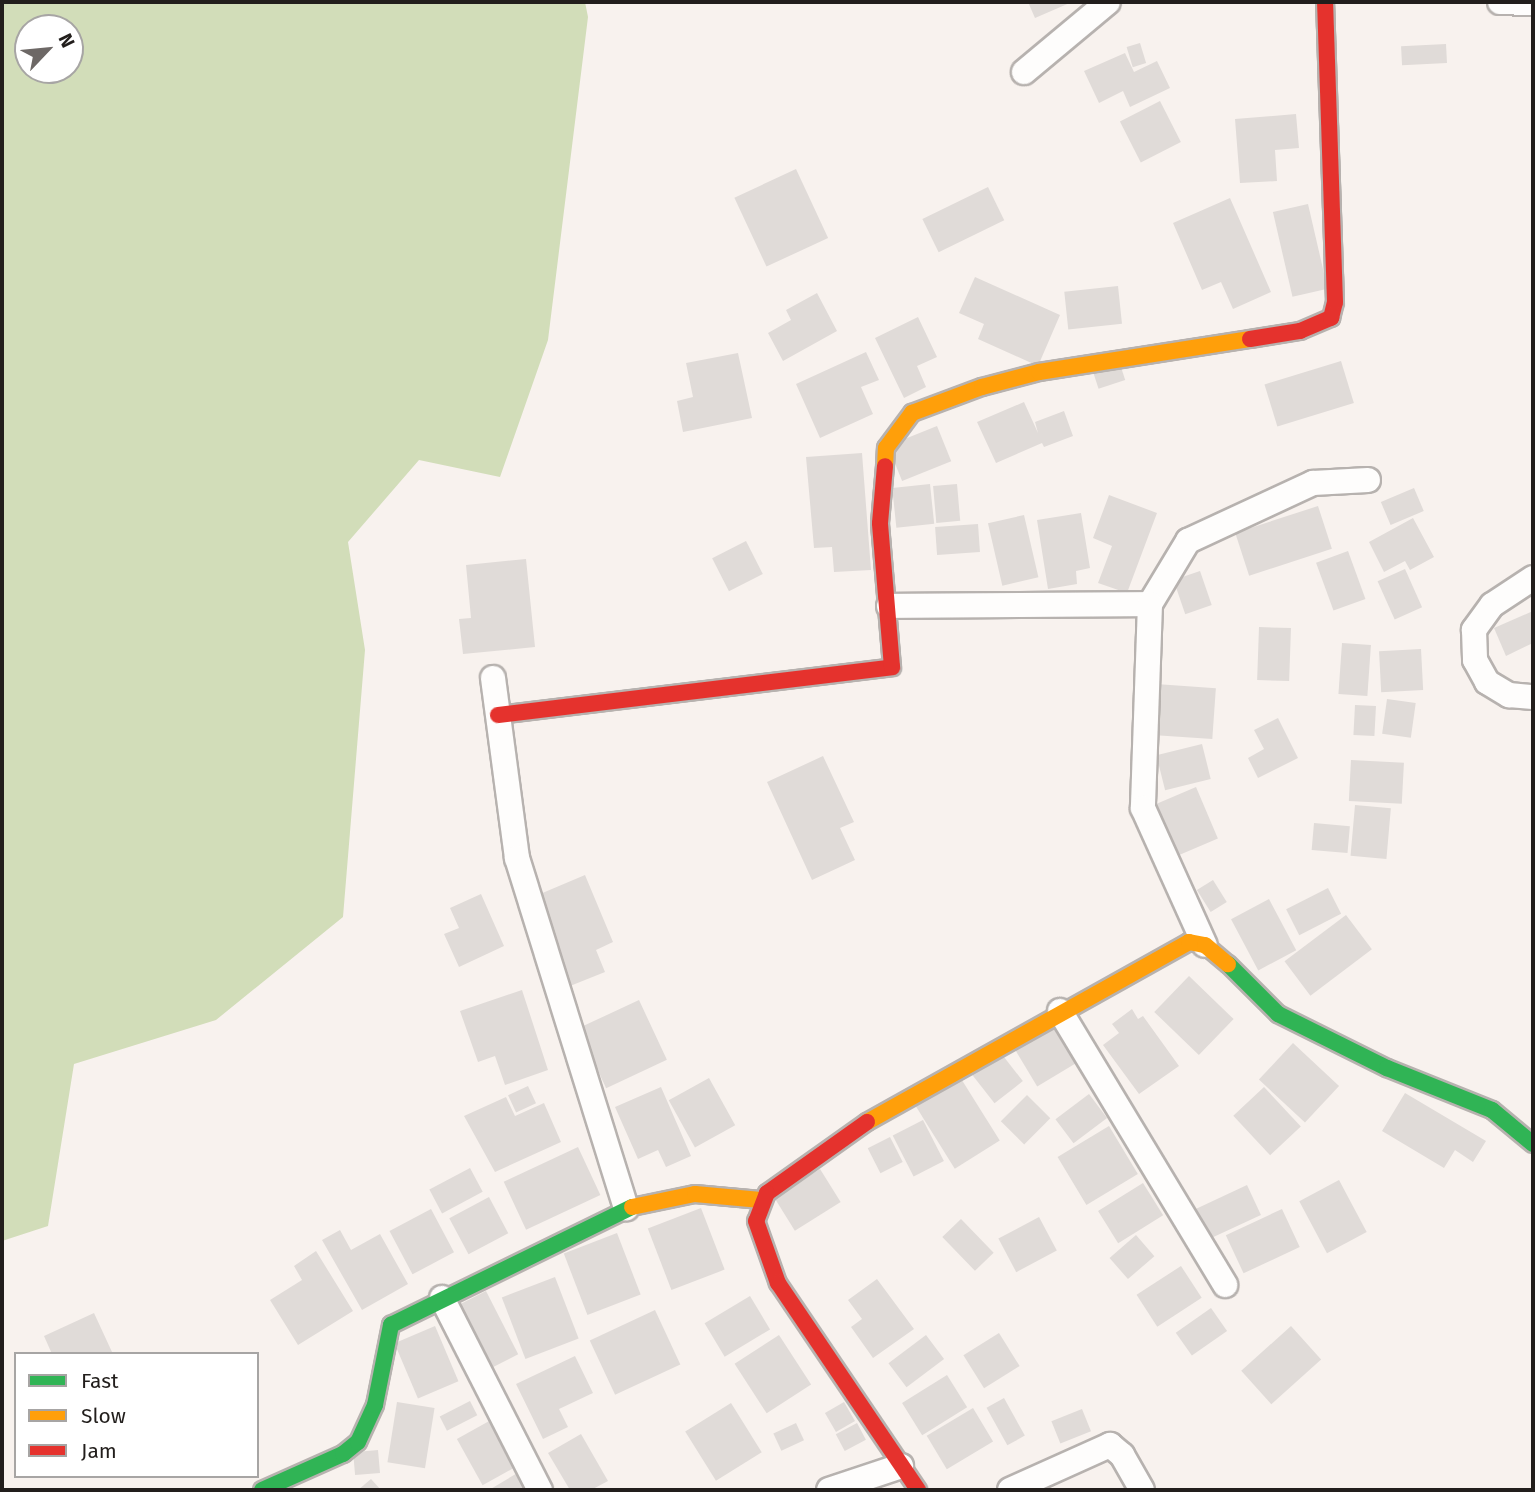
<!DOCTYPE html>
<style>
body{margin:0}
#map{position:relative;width:1535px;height:1492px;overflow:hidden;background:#f8f2ee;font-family:"Fira Sans",sans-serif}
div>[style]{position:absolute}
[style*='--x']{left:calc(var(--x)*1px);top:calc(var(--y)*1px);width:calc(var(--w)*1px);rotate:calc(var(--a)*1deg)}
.green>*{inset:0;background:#d2ddb9}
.building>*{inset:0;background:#e0dbd8;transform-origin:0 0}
.roads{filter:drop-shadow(2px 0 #b7b2af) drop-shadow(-2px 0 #b7b2af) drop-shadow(0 2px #b7b2af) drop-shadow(0 -2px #b7b2af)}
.street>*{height:24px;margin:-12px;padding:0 12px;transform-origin:12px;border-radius:12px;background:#fefdfc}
.fast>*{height:16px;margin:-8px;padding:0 8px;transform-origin:8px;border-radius:8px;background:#30b455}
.slow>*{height:16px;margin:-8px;padding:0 8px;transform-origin:8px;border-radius:8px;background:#ff9f0a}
.jam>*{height:16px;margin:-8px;padding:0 8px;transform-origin:8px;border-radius:8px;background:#e5322d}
span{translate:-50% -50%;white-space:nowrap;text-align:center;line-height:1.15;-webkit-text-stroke:6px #fff;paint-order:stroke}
.frame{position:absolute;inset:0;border:4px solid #221e1c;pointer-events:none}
.legend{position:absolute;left:14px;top:1352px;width:245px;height:126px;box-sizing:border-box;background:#fff;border:2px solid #a7a5a4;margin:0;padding:9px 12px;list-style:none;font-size:21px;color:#221e1c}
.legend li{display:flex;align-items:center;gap:14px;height:35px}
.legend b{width:35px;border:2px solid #a7a5a4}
.north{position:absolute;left:14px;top:14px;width:70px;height:70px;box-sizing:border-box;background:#fff;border:2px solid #a7a5a4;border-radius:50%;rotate:64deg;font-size:19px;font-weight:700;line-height:28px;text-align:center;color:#221e1c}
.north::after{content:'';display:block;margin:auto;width:24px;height:32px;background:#6d6866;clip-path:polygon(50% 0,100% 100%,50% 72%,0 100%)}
</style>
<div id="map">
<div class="green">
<div style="clip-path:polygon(evenodd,2px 2px,585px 2px,588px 17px,548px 340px,500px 477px,419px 460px,348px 542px,365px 650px,343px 917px,216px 1020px,74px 1064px,48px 1226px,2px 1241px,2px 2px,28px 28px,70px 28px,70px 70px,28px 70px,28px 28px)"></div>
</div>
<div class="building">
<div style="clip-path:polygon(1028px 2px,1072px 2px,1035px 18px)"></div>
<div style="left:1140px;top:43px;width:21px;height:14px;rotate:73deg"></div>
<div style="left:1446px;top:44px;width:19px;height:45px;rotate:87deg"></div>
<div style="clip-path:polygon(1125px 53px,1134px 72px,1157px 61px,1170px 88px,1130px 107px,1123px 91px,1099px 103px,1084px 71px)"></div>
<div style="left:1160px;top:101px;width:46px;height:45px;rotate:63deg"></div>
<div style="clip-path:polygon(1296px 114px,1299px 148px,1275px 150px,1277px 181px,1240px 183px,1235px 119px)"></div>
<div style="left:796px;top:169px;width:76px;height:68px;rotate:65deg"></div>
<div style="left:988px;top:187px;width:37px;height:73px;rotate:64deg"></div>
<div style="clip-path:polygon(1230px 198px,1271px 292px,1233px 309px,1221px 282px,1202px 290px,1173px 223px)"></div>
<div style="left:1308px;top:204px;width:87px;height:36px;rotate:77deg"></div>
<div style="clip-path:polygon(975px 277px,1060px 315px,1038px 366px,978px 339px,984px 324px,959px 313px)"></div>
<div style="left:1118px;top:286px;width:38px;height:54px;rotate:84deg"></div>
<div style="clip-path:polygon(817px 293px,837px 331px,783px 361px,768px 333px,791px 320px,786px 310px)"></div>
<div style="clip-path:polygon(918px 317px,937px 357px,917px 366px,926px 387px,904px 398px,875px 338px)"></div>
<div style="clip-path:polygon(866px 352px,879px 380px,861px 387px,873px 414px,820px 438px,796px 384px)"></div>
<div style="clip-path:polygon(738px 353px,752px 418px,683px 432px,677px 401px,693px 397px,686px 363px)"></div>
<div style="left:1119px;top:361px;width:20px;height:28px;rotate:72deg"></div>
<div style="left:1341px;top:361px;width:44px;height:80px;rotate:73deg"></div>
<div style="clip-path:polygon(1024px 402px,1038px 433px,1035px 422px,1064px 411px,1073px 436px,1044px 447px,1042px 443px,996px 463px,977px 422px)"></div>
<div style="left:937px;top:426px;width:38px;height:53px;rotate:68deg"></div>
<div style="clip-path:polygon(862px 453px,871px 570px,834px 572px,832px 547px,814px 548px,806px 457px)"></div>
<div style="left:930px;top:484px;width:40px;height:38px;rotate:84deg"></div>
<div style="left:957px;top:484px;width:37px;height:24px;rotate:85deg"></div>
<div style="left:1414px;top:488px;width:25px;height:36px;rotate:67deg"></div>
<div style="clip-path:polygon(1109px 495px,1157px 513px,1127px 593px,1098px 583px,1112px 546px,1093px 538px)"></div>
<div style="left:1318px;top:506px;width:45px;height:87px;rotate:72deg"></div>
<div style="clip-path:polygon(1081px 513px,1090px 568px,1076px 571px,1077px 584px,1048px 589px,1037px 520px)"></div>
<div style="left:1024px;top:515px;width:64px;height:37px;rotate:77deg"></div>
<div style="clip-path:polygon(1413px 518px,1434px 557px,1410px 570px,1405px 561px,1384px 572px,1369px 542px)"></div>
<div style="left:978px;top:524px;width:28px;height:43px;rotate:86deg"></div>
<div style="left:746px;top:541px;width:37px;height:38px;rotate:63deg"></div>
<div style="left:1348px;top:551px;width:51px;height:34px;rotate:70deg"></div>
<div style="clip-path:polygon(526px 559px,535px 647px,463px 654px,459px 619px,471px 618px,466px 565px)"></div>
<div style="left:1405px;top:569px;width:42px;height:30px;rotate:66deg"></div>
<div style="left:1200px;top:571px;width:36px;height:28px;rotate:71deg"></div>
<div style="clip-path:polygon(1533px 611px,1533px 643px,1506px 656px,1494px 628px)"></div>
<div style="left:1259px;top:627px;width:32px;height:53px;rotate:2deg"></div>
<div style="left:1342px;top:643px;width:29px;height:51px;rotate:4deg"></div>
<div style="left:1421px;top:649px;width:41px;height:42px;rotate:87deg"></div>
<div style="left:1156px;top:684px;width:60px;height:51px;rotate:4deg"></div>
<div style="left:1387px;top:699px;width:29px;height:35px;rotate:8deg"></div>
<div style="left:1355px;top:705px;width:21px;height:30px;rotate:3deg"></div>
<div style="clip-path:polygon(1278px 718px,1298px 758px,1258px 778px,1248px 758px,1264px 749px,1254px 730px)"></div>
<div style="left:1202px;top:744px;width:36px;height:47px;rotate:76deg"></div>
<div style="clip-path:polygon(823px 756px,854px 822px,840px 828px,855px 860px,812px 880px,767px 782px)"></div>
<div style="left:1351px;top:760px;width:53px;height:41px;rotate:3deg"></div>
<div style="left:1196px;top:787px;width:56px;height:49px;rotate:67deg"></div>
<div style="left:1355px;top:805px;width:36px;height:51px;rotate:5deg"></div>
<div style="left:1314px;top:823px;width:36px;height:27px;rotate:5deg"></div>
<div style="clip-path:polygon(585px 875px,613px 942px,596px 950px,605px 972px,570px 986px,533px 897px)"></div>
<div style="left:1213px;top:880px;width:26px;height:19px;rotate:58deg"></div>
<div style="left:1328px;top:888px;width:29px;height:47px;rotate:63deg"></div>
<div style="clip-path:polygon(481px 894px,504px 946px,459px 967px,444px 934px,459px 928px,450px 908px)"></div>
<div style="left:1269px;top:899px;width:58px;height:43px;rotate:62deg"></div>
<div style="left:1346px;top:915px;width:43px;height:77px;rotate:53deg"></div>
<div style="left:1189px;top:976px;width:62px;height:50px;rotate:44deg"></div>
<div style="clip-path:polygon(522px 990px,548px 1070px,505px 1085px,495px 1056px,478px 1062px,460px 1011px)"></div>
<div style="left:639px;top:1000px;width:66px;height:67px;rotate:65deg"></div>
<div style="clip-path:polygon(1132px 1009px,1138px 1019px,1143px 1016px,1179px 1066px,1139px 1094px,1103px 1045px,1119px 1033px,1112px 1024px)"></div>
<div style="left:1055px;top:1021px;width:47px;height:49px;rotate:59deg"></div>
<div style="left:1293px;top:1043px;width:63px;height:50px;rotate:43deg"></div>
<div style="left:997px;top:1048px;width:42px;height:36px;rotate:52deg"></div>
<div style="left:960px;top:1077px;width:75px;height:53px;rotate:58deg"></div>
<div style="left:709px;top:1078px;width:54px;height:46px;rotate:61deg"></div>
<div style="left:528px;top:1086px;width:19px;height:22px;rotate:65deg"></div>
<div style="clip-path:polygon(661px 1087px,691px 1156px,666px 1167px,658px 1150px,638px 1159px,615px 1107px)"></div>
<div style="left:1264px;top:1087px;width:54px;height:42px;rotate:47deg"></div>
<div style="clip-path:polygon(1405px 1093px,1486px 1141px,1473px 1162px,1455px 1150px,1444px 1168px,1382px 1131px)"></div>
<div style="left:1089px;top:1094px;width:30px;height:42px;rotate:53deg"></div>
<div style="left:1027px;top:1095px;width:33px;height:37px;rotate:45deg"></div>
<div style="clip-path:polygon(506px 1097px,515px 1116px,544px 1103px,561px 1142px,495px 1172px,464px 1116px)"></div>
<div style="left:923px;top:1120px;width:46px;height:34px;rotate:63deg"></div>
<div style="left:1109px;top:1126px;width:56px;height:60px;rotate:59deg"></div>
<div style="left:890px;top:1137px;width:28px;height:25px;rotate:63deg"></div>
<div style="left:578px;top:1147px;width:53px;height:82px;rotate:65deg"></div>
<div style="left:470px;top:1168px;width:27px;height:46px;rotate:62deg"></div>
<div style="left:820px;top:1169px;width:39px;height:54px;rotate:58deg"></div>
<div style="left:1339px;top:1180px;width:59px;height:45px;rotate:62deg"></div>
<div style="left:1143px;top:1183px;width:38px;height:53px;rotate:58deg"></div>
<div style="left:1247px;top:1185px;width:33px;height:56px;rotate:65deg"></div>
<div style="left:489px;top:1197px;width:41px;height:45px;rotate:62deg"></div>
<div style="left:701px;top:1208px;width:66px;height:57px;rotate:69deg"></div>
<div style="left:431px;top:1209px;width:49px;height:47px;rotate:62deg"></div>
<div style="left:1282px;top:1209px;width:42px;height:62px;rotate:65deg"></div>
<div style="left:1039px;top:1217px;width:38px;height:46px;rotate:62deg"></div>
<div style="left:961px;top:1219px;width:47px;height:26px;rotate:46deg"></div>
<div style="clip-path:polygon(340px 1230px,351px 1250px,380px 1234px,408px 1284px,362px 1310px,322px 1240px)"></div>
<div style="left:617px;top:1233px;width:66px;height:57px;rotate:69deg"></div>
<div style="left:1136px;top:1235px;width:28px;height:35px;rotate:49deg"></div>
<div style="clip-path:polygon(316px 1251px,353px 1311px,298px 1345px,270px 1300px,302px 1280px,294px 1266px)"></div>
<div style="left:1181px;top:1266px;width:38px;height:53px;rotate:57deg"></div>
<div style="left:555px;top:1277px;width:66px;height:57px;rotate:69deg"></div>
<div style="clip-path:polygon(877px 1279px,914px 1329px,873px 1358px,851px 1327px,862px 1319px,848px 1300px)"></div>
<div style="left:486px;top:1291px;width:71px;height:38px;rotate:63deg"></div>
<div style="left:750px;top:1296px;width:39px;height:53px;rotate:59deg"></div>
<div style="left:1211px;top:1308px;width:28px;height:43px;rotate:55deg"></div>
<div style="left:655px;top:1310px;width:60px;height:72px;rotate:65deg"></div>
<div style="clip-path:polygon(94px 1313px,112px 1352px,52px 1354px,44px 1336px)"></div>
<div style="left:435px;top:1326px;width:60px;height:44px;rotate:67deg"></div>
<div style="left:1291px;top:1326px;width:45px;height:67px;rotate:48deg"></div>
<div style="left:999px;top:1333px;width:39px;height:42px;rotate:58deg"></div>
<div style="left:779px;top:1335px;width:59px;height:53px;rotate:57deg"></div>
<div style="left:926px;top:1335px;width:30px;height:47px;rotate:53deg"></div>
<div style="clip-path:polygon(575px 1356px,593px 1393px,559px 1409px,568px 1427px,543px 1439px,516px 1384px)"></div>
<div style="left:947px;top:1375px;width:38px;height:53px;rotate:58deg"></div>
<div style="left:1004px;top:1398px;width:43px;height:20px;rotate:61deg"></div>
<div style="left:470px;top:1401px;width:16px;height:34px;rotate:63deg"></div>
<div style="left:397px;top:1402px;width:38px;height:61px;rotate:9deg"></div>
<div style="left:844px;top:1402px;width:22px;height:22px;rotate:60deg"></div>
<div style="left:731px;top:1403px;width:58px;height:54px;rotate:58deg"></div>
<div style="left:973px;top:1408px;width:39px;height:54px;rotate:59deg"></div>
<div style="left:1082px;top:1409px;width:24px;height:33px;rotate:68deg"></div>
<div style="left:491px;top:1420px;width:53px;height:39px;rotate:61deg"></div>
<div style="left:796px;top:1423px;width:19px;height:25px;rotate:65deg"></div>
<div style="left:857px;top:1423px;width:19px;height:24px;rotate:62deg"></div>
<div style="clip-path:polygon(581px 1434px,608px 1481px,591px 1490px,570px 1490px,548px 1453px)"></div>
<div style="left:378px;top:1450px;width:23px;height:25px;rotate:85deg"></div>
<div style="clip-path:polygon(519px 1472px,529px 1490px,489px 1490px)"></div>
<div style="clip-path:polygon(371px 1479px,381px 1490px,358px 1490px)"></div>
</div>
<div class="roads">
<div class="street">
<div style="--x:1500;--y:2;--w:33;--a:2"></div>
<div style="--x:1024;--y:72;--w:109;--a:-39.8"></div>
<div style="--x:1533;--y:578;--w:49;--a:146.6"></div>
<div style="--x:1492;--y:605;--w:31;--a:126"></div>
<div style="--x:1474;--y:630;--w:30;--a:88"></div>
<div style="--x:1475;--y:660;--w:25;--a:61"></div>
<div style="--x:1487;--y:682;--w:26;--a:31"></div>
<div style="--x:1509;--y:695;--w:24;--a:5"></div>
<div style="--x:1150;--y:604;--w:74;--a:-58.9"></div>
<div style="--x:1188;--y:541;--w:138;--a:-24.9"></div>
<div style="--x:1313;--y:483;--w:55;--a:-3.1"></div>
<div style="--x:889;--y:606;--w:261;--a:-0.4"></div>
<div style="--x:1150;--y:604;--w:204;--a:92"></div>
<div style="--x:1143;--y:808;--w:150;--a:65.7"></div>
<div style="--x:493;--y:678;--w:182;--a:82.4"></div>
<div style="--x:517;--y:858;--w:367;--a:72.7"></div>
<div style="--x:1060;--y:1011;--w:320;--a:58.9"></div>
<div style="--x:442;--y:1298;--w:216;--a:63"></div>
<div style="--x:829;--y:1490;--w:76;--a:-18.4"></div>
<div style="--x:1010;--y:1490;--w:110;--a:-24.2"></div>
<div style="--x:1110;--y:1445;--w:16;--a:40"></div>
<div style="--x:1122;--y:1455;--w:40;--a:60.3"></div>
</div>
<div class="fast">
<div style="--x:1228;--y:964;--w:71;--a:45"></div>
<div style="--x:1278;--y:1014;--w:122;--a:26.4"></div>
<div style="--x:1387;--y:1068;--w:113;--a:21.8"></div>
<div style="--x:1492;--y:1110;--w:53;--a:39.7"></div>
<div style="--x:262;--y:1490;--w:89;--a:-24"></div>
<div style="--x:343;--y:1454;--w:19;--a:-39"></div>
<div style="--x:358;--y:1442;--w:41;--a:-65.3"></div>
<div style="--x:375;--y:1405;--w:82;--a:-78.7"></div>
<div style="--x:391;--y:1325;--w:268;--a:-26.1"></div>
</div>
<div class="slow">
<div style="--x:885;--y:466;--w:18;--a:-87"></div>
<div style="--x:886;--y:448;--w:44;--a:-53.4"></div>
<div style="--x:912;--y:413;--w:75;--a:-20.4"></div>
<div style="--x:982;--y:387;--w:59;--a:-14.7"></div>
<div style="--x:1039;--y:372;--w:214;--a:-8.9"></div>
<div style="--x:867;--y:1122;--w:369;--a:-29.2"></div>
<div style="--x:1189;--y:942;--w:16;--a:11"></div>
<div style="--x:1205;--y:945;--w:30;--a:40"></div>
<div style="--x:632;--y:1207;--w:64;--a:-11.7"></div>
<div style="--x:695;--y:1194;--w:66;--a:5.2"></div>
</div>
<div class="jam">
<div style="--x:1250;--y:339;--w:51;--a:-9.1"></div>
<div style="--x:1300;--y:331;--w:34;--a:-23"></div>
<div style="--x:1331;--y:318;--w:16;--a:-76"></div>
<div style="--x:1335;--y:302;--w:300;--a:-91.9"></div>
<div style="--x:498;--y:715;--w:397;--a:-6.9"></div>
<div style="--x:892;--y:667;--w:144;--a:-94.8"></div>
<div style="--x:880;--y:523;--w:57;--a:-85"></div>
<div style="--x:867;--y:1122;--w:123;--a:144.6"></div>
<div style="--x:767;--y:1193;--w:30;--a:111"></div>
<div style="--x:756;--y:1221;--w:66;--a:70.5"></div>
<div style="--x:778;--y:1283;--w:250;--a:55.9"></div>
</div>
</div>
<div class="frame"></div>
<ul class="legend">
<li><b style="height:9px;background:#30b455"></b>Fast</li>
<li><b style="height:9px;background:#ff9f0a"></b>Slow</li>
<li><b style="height:9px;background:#e5322d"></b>Jam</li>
</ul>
<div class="north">N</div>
</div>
